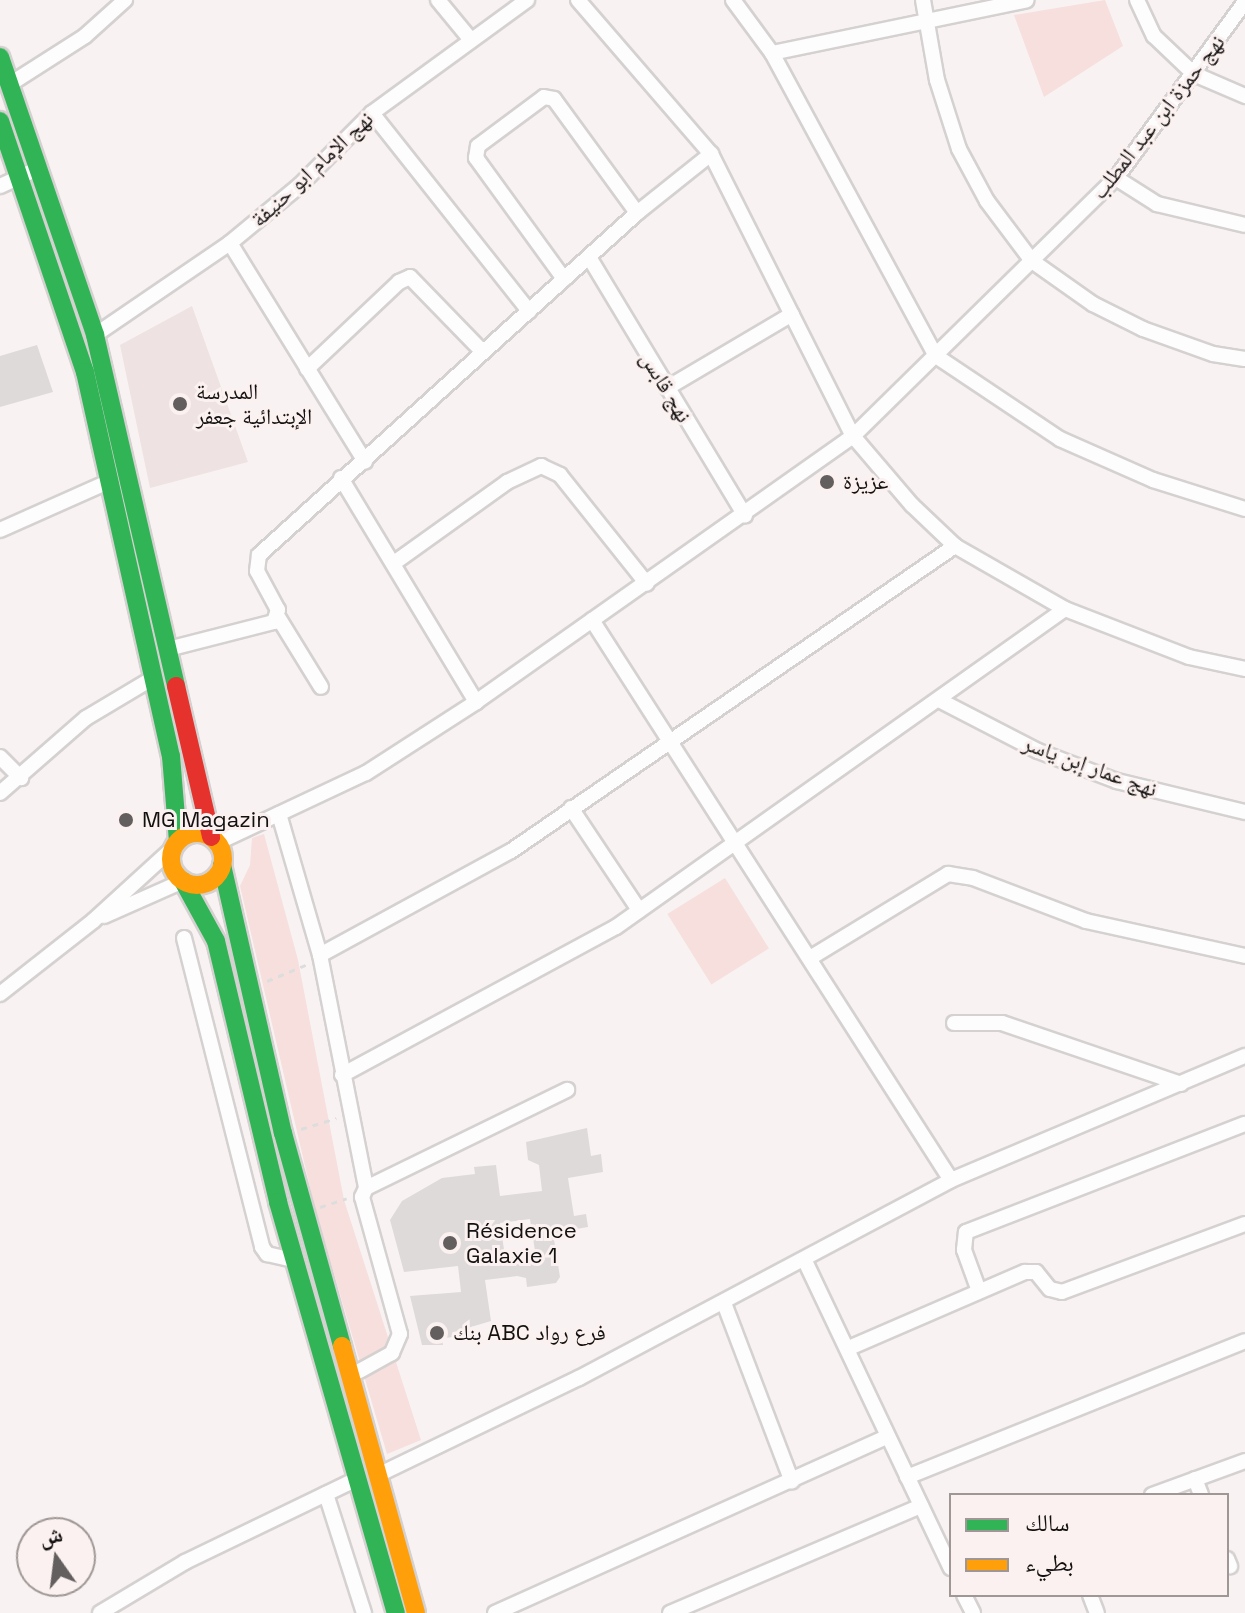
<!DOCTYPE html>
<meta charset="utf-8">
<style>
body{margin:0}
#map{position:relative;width:1245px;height:1613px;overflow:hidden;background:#f8f3f2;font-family:"Space Grotesk","Noto Naskh Arabic",sans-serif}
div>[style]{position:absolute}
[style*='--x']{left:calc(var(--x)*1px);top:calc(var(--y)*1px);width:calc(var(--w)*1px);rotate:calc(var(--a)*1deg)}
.built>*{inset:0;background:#eee2e2}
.green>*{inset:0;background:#f6dfdd;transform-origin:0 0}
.building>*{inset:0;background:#dedada}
.path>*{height:3px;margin-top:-1.5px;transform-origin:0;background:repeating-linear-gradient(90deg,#dedddd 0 6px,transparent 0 12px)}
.roads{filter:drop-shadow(2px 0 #d5d1d1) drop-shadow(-2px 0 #d5d1d1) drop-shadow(0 2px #d5d1d1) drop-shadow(0 -2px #d5d1d1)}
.street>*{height:14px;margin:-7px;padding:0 7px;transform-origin:7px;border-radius:7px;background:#fefdfd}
.fast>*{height:18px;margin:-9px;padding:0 9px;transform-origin:9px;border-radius:9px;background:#30b455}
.slow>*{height:18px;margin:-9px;padding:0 9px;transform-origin:9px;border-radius:9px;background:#ff9f0a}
.slow>.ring{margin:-9px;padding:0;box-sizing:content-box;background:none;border:18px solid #ff9f0a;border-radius:50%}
.jam>*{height:18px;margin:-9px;padding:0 9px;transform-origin:9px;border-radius:9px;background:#e5322d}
.dots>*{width:22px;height:22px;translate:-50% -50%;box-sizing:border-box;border:4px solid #faf1f0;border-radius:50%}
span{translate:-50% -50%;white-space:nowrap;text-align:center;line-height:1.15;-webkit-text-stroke:6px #faf1f0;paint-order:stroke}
.street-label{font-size:22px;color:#131010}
.poi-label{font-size:22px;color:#131010}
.left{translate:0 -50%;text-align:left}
.legend{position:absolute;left:949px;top:1493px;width:280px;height:104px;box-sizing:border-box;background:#faf1f0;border:2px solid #9e9796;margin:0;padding:10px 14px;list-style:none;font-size:24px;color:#131010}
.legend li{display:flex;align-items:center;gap:16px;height:40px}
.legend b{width:40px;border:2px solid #9e9796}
.north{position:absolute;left:16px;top:1517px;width:80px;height:80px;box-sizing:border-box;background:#faf1f0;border:2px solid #9e9796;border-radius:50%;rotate:346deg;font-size:22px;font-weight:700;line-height:32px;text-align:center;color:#131010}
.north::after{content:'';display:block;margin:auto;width:28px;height:36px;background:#635f5f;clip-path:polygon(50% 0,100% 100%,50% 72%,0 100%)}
</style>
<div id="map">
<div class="built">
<div style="clip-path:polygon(192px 306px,248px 462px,150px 488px,120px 345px)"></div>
</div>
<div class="green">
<div style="clip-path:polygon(1105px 0,1123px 46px,1044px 97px,1014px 15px)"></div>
<div style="clip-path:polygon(264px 834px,298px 960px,344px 1200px,421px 1440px,387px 1454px,315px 1209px,240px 886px,250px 865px,252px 838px)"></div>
<div style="left:725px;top:878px;width:83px;height:68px;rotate:58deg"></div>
</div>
<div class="building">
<div style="clip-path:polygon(37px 345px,53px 392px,0 407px,0 356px)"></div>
<div style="clip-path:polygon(evenodd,587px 1128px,591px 1156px,601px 1154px,603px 1172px,568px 1178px,574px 1216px,586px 1214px,588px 1227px,553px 1233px,560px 1277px,556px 1283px,527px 1287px,526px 1278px,517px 1276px,485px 1280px,491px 1321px,454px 1332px,455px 1337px,442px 1338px,443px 1345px,422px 1345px,410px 1296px,461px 1292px,458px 1266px,404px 1272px,390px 1220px,402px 1201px,442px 1178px,475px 1174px,474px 1167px,496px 1165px,500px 1196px,542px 1191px,539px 1165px,528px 1160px,526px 1142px,587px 1128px,530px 1219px,535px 1251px,505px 1256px,500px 1223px,530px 1219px)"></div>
</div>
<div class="path">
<div style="--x:267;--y:981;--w:44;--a:-22.5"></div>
<div style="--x:301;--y:1129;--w:37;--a:-17"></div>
<div style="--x:320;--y:1207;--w:28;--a:-18"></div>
</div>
<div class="roads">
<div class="street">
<div style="--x:438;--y:0;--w:52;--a:50.5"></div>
<div style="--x:578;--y:0;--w:203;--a:49.2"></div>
<div style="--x:711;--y:154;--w:316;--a:63.3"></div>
<div style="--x:853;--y:436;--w:91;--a:49.5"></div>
<div style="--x:912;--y:505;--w:59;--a:43.6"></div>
<div style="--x:955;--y:546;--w:127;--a:29.8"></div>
<div style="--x:1065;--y:609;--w:133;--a:21.2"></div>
<div style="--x:1189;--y:657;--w:57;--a:12.1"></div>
<div style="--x:733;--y:0;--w:66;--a:53.7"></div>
<div style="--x:772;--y:53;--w:345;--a:61.6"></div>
<div style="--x:936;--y:356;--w:149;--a:33.8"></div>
<div style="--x:1060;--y:439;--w:102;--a:23.8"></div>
<div style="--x:1153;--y:480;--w:96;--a:17.5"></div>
<div style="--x:923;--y:0;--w:81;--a:80.1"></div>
<div style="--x:937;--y:80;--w:72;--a:72.3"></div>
<div style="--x:959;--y:149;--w:59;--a:61.7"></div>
<div style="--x:987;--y:201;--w:75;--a:53.1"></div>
<div style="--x:1032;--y:261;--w:75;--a:35.2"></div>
<div style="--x:1093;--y:304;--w:56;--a:26.6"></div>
<div style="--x:1143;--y:329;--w:74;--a:19.7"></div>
<div style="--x:1213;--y:354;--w:32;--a:9"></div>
<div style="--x:1137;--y:0;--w:40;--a:65"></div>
<div style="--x:1154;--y:36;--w:55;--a:43.5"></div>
<div style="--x:1194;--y:74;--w:56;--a:23.3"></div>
<div style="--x:772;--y:53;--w:260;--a:-11.7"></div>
<div style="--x:10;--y:84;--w:89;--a:-32.6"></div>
<div style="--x:85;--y:36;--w:54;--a:-42"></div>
<div style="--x:372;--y:113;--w:253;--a:51.6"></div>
<div style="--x:1116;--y:178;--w:49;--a:32.4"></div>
<div style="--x:1157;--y:204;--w:90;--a:13.4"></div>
<div style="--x:0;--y:186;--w:43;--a:-24.8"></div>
<div style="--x:230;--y:243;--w:257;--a:58.3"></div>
<div style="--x:589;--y:257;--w:302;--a:58.9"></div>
<div style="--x:564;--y:279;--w:150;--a:-126"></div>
<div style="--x:476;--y:158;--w:12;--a:-81"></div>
<div style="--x:478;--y:146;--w:82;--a:-36.6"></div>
<div style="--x:544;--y:97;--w:10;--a:11"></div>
<div style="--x:554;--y:99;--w:141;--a:53.9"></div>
<div style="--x:95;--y:335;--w:163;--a:-34.3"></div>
<div style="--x:230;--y:243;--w:91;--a:-39.6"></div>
<div style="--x:300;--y:185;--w:102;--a:-45"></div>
<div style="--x:372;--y:113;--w:192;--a:-36.1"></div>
<div style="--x:307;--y:369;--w:127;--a:-43.4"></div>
<div style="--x:399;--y:282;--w:12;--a:-24"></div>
<div style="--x:410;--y:277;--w:105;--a:45.8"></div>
<div style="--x:667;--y:388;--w:145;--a:-30.6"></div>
<div style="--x:341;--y:478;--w:262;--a:58.9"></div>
<div style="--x:0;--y:530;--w:120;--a:-24"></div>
<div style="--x:394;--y:563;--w:139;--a:-35.6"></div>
<div style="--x:507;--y:482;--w:38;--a:-25"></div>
<div style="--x:541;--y:466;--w:21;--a:25"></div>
<div style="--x:560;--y:475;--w:139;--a:51.4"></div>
<div style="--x:278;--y:617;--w:82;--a:58.4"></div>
<div style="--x:592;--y:620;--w:665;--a:57.34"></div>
<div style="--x:168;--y:649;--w:109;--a:-14.3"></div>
<div style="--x:274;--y:622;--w:13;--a:-72"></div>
<div style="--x:278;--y:610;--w:44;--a:-118.3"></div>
<div style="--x:257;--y:571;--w:16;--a:-83"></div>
<div style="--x:259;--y:555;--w:510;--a:-42.14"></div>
<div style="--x:637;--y:213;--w:95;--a:-38.6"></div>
<div style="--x:941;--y:701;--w:109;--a:27.3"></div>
<div style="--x:1038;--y:751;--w:85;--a:20.8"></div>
<div style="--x:1117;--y:781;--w:132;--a:13.6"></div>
<div style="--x:0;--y:757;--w:30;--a:45"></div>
<div style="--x:0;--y:793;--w:114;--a:-41.1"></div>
<div style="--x:86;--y:718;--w:78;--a:-30.8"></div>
<div style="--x:571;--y:808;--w:123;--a:56.3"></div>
<div style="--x:279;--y:814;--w:147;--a:73.8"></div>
<div style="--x:320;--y:955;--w:237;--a:78.8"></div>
<div style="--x:366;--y:1188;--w:10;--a:114"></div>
<div style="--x:362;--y:1197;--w:142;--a:74.5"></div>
<div style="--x:400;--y:1334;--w:21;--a:113"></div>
<div style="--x:392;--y:1353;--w:37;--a:151"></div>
<div style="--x:217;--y:843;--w:165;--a:-25.2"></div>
<div style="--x:366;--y:773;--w:131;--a:-32.8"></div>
<div style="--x:476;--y:702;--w:461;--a:-35.2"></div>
<div style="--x:853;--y:436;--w:368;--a:-44.5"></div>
<div style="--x:1116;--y:178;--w:218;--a:-53.8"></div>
<div style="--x:104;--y:916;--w:86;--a:-23.9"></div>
<div style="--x:184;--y:938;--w:319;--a:75.8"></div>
<div style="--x:262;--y:1247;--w:9;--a:54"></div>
<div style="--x:267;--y:1254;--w:28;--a:13"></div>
<div style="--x:320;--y:955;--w:217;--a:-28.6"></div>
<div style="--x:511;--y:851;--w:539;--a:-34.49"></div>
<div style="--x:810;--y:958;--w:162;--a:-31.3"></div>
<div style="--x:948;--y:874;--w:25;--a:9"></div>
<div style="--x:973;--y:878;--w:121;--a:20.8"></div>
<div style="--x:1086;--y:921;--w:163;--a:12.4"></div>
<div style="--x:0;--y:994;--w:118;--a:-38.1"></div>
<div style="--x:93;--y:921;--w:111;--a:-42.4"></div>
<div style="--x:954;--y:1023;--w:48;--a:0"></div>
<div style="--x:1002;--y:1023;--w:189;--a:18.8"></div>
<div style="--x:342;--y:1075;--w:311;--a:-28.4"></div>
<div style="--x:616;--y:927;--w:550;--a:-35.31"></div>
<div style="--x:366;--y:1188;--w:224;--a:-26"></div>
<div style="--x:805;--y:1261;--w:340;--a:64.6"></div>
<div style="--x:979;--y:1291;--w:44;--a:-110.1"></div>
<div style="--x:964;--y:1250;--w:18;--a:-84"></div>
<div style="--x:966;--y:1232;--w:299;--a:-21.2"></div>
<div style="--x:724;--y:1303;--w:191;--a:69.2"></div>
<div style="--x:849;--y:1348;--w:192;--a:-23.4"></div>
<div style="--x:1025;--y:1272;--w:11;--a:0"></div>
<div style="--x:1036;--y:1272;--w:22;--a:51"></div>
<div style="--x:1050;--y:1289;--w:12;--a:14"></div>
<div style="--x:1062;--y:1292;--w:195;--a:-20.4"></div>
<div style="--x:378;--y:1475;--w:223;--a:-25.8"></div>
<div style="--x:579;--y:1378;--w:421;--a:-28"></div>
<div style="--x:951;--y:1180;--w:319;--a:-22.9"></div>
<div style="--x:907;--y:1477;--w:364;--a:-21.9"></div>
<div style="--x:1195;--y:1479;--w:17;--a:69"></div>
<div style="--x:326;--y:1494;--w:125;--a:72.3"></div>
<div style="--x:1152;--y:1495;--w:99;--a:-20.1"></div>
<div style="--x:1227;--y:1559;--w:8;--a:67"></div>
<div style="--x:964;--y:1595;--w:20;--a:63"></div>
<div style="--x:1090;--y:1595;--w:19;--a:69"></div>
<div style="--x:100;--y:1613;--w:99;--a:-31"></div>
<div style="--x:185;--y:1562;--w:191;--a:-25.8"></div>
<div style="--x:495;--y:1613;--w:430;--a:-24.2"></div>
<div style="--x:670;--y:1613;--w:273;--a:-23.1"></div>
</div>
<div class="fast">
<div style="--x:0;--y:57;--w:294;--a:71.1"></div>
<div style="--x:95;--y:335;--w:360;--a:77"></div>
<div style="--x:0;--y:121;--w:265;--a:71.3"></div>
<div style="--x:85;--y:372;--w:394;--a:77.4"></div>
<div style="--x:171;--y:756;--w:85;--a:85.3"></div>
<div style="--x:222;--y:865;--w:275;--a:77.2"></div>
<div style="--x:283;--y:1133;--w:221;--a:74.5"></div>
<div style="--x:183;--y:881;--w:68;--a:61.2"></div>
<div style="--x:216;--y:941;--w:268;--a:76.6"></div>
<div style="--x:278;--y:1202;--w:428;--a:74"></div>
</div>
<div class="slow">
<div class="ring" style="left:171px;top:833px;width:34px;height:34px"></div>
<div style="--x:342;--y:1346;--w:277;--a:74.5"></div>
</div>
<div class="jam">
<div style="--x:176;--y:686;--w:155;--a:76.9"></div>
</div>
</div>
<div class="dots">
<div style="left:180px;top:404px;background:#635f5f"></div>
<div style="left:827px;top:482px;background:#635f5f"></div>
<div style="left:126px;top:820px;background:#635f5f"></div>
<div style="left:450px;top:1243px;background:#635f5f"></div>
<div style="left:437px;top:1333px;background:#635f5f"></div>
</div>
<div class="street-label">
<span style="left:1158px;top:117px;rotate:-52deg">نهج حمزة ابن عبد المطلب</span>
<span style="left:312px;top:169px;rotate:-43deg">نهج الإمام ابو حنيفة</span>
<span style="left:666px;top:387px;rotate:59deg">نهج قابس</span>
<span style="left:1090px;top:766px;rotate:20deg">نهج عمار إبن ياسر</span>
</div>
<div class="poi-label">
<span class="left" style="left:196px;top:404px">المدرسة<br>الإبتدائية جعفر</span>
<span class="left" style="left:843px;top:482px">عزيزة</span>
<span class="left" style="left:142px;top:820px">MG Magazin</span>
<span class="left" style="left:466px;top:1243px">Résidence<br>Galaxie 1</span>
<span class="left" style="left:453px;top:1333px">بنك ABC فرع رواد</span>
</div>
<ul class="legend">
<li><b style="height:10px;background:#30b455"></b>سالك</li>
<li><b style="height:10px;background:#ff9f0a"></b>بطيء</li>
</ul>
<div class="north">ش</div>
</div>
